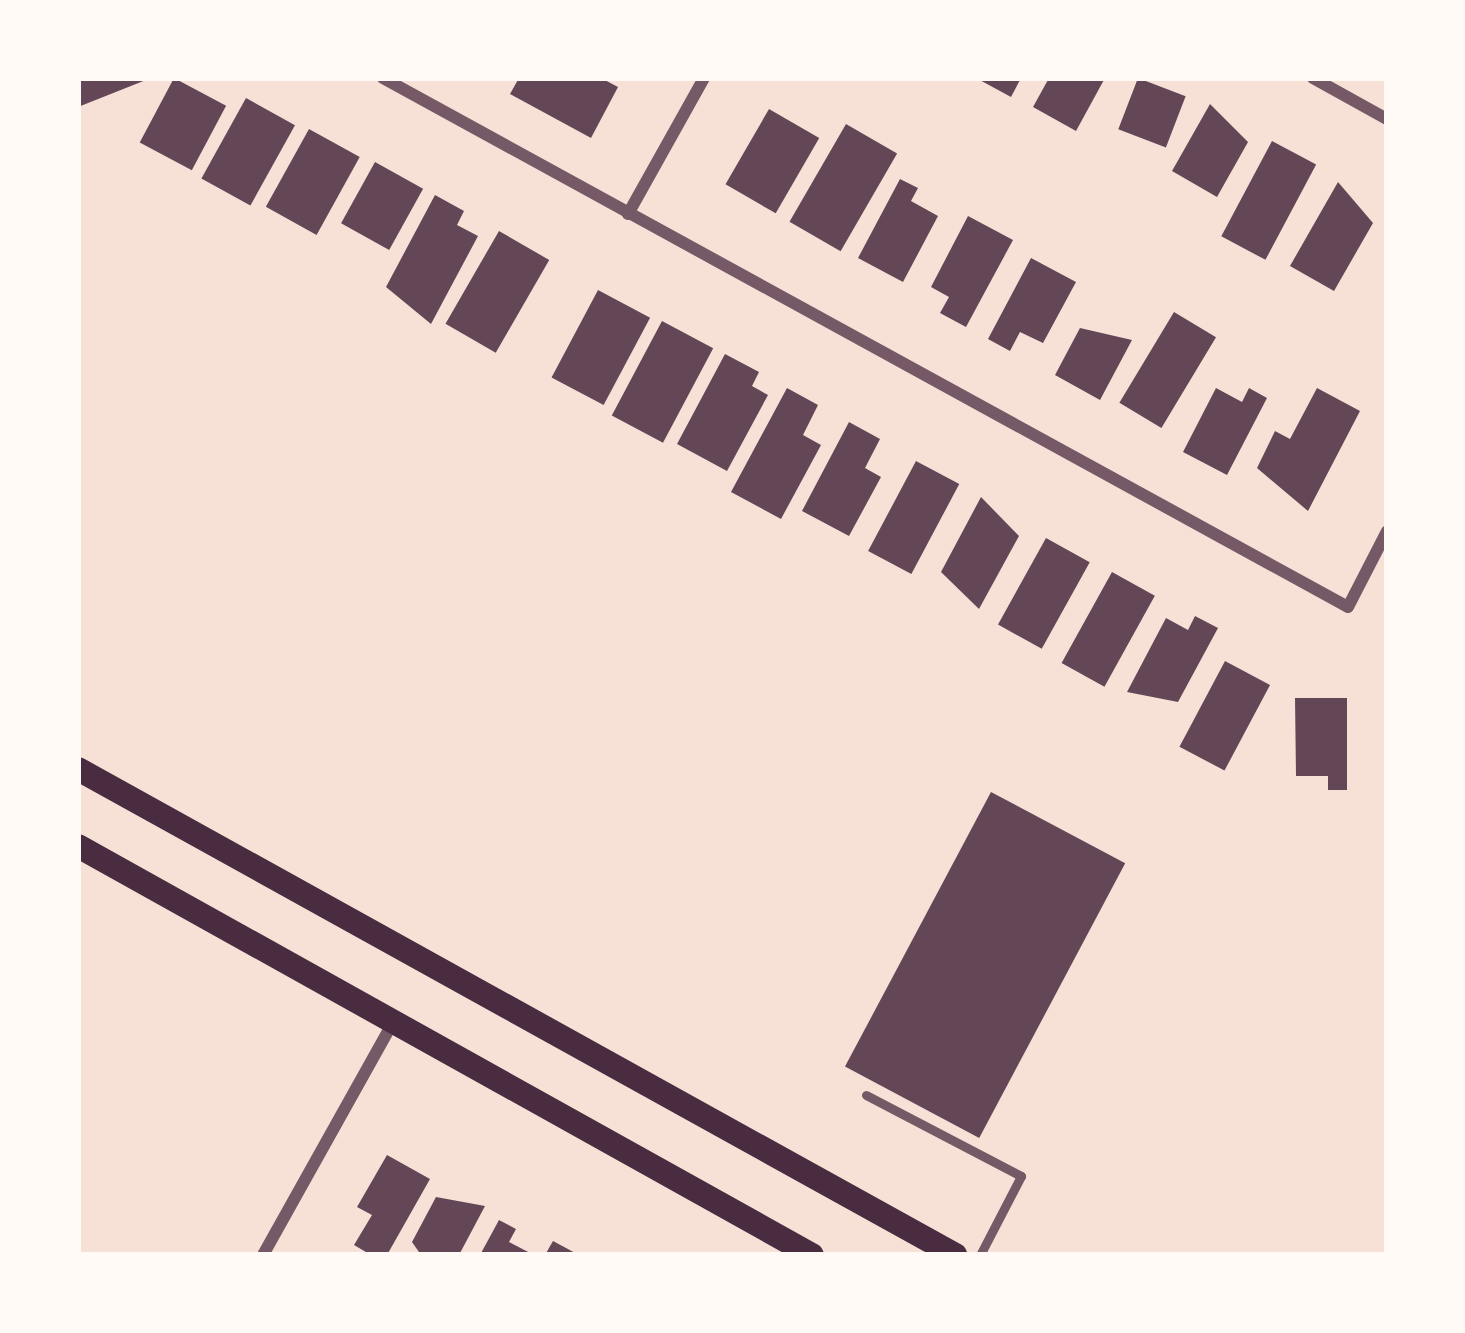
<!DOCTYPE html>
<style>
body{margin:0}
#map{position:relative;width:1465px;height:1333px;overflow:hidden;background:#f7e1d7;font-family:"DM Sans",sans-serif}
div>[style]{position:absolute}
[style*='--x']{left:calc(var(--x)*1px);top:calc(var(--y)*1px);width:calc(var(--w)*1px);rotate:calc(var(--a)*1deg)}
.building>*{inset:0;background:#644757;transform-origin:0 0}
.service>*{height:9px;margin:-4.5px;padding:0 4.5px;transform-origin:4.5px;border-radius:4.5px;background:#755966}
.minor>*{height:12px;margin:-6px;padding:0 6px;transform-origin:6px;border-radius:6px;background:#755966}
.secondary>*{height:24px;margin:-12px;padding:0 12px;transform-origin:12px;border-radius:12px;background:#4a2c40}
span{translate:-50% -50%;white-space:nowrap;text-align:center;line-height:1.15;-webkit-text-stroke:10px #fffaf5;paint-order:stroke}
.frame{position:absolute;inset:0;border:81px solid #fffaf5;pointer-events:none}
</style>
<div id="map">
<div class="building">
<div style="clip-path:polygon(78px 78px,151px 78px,78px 107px)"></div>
<div style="left:174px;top:78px;width:59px;height:73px;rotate:28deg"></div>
<div style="clip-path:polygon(519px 78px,601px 78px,618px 87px,591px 138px,510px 94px)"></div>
<div style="clip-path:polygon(976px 78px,1021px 78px,1011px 97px)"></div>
<div style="clip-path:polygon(1049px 78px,1105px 78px,1076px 131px,1033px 107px)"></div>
<div style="left:1138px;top:78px;width:51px;height:55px;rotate:21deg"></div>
<div style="left:246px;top:98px;width:56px;height:92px;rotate:29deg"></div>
<div style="clip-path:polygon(1210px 104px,1248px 142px,1217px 197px,1172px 171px)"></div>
<div style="left:769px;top:109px;width:58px;height:87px;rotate:30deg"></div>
<div style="left:846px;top:124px;width:59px;height:113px;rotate:30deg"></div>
<div style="left:309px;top:129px;width:58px;height:89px;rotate:29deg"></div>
<div style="left:1272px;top:141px;width:50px;height:108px;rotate:28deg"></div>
<div style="left:375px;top:162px;width:55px;height:70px;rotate:29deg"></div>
<div style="clip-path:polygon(900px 179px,918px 188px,911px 201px,938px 216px,903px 282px,858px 258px)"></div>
<div style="clip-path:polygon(1338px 182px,1373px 223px,1334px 291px,1290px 266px)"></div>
<div style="clip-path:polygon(435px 195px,464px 211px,457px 225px,478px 236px,431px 324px,386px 287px)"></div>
<div style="clip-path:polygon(968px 216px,1013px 240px,966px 327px,940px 313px,949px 297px,931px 287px)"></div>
<div style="left:499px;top:231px;width:58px;height:107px;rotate:30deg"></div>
<div style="clip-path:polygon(1031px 258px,1076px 282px,1043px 343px,1020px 332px,1010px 351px,988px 339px)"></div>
<div style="left:598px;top:290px;width:59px;height:99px;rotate:28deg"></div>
<div style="left:1174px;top:312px;width:49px;height:106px;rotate:31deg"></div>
<div style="left:662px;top:321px;width:58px;height:107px;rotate:28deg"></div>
<div style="clip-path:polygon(1080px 328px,1132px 340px,1100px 400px,1055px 375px)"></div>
<div style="clip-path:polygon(725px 354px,759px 372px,752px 386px,768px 395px,727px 471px,677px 444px)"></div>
<div style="clip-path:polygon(787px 388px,818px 405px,803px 435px,821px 445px,781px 519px,731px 492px)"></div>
<div style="clip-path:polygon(1216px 388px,1242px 402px,1249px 388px,1267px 398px,1227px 475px,1183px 452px)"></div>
<div style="clip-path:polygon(1317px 388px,1360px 411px,1308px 511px,1257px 468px,1275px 431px,1290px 439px)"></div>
<div style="clip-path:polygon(849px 422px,880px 439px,865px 468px,881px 477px,849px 536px,802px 511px)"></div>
<div style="left:916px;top:461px;width:49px;height:102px;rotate:28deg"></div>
<div style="clip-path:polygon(981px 497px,1019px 536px,979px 609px,941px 572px)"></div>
<div style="left:1046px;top:538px;width:50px;height:99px;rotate:29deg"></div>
<div style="left:1112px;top:572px;width:49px;height:104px;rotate:29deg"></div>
<div style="clip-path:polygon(1195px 616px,1218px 628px,1178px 702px,1127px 692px,1166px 618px,1188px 630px)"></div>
<div style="left:1225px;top:661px;width:51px;height:97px;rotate:28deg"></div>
<div style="clip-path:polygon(1295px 698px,1347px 698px,1347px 790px,1328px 790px,1328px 776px,1296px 776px)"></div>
<div style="left:991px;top:792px;width:152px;height:311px;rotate:28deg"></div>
<div style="clip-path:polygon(387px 1155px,430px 1179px,387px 1255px,371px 1255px,354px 1245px,372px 1215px,357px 1207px)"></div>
<div style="clip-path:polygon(436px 1197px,485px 1206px,459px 1255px,421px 1255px,412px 1242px)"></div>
<div style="clip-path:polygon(499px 1220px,516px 1229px,509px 1242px,534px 1255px,480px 1255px)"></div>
<div style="clip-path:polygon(553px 1241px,579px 1255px,545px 1255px)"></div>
</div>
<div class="service">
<div style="--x:866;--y:1095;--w:175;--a:27.6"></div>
<div style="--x:1021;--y:1176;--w:89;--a:117.4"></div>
</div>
<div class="minor">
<div style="--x:383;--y:78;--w:1100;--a:28.73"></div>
<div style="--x:1348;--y:607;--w:85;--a:-62.8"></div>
<div style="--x:1313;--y:78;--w:85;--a:29"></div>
<div style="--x:628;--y:214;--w:156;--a:-60.8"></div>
<div style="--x:263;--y:1255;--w:267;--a:-60.8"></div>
</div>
<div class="secondary">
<div style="--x:78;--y:769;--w:1003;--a:28.99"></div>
<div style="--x:78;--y:846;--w:840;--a:29.13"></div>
</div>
<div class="frame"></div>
</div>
